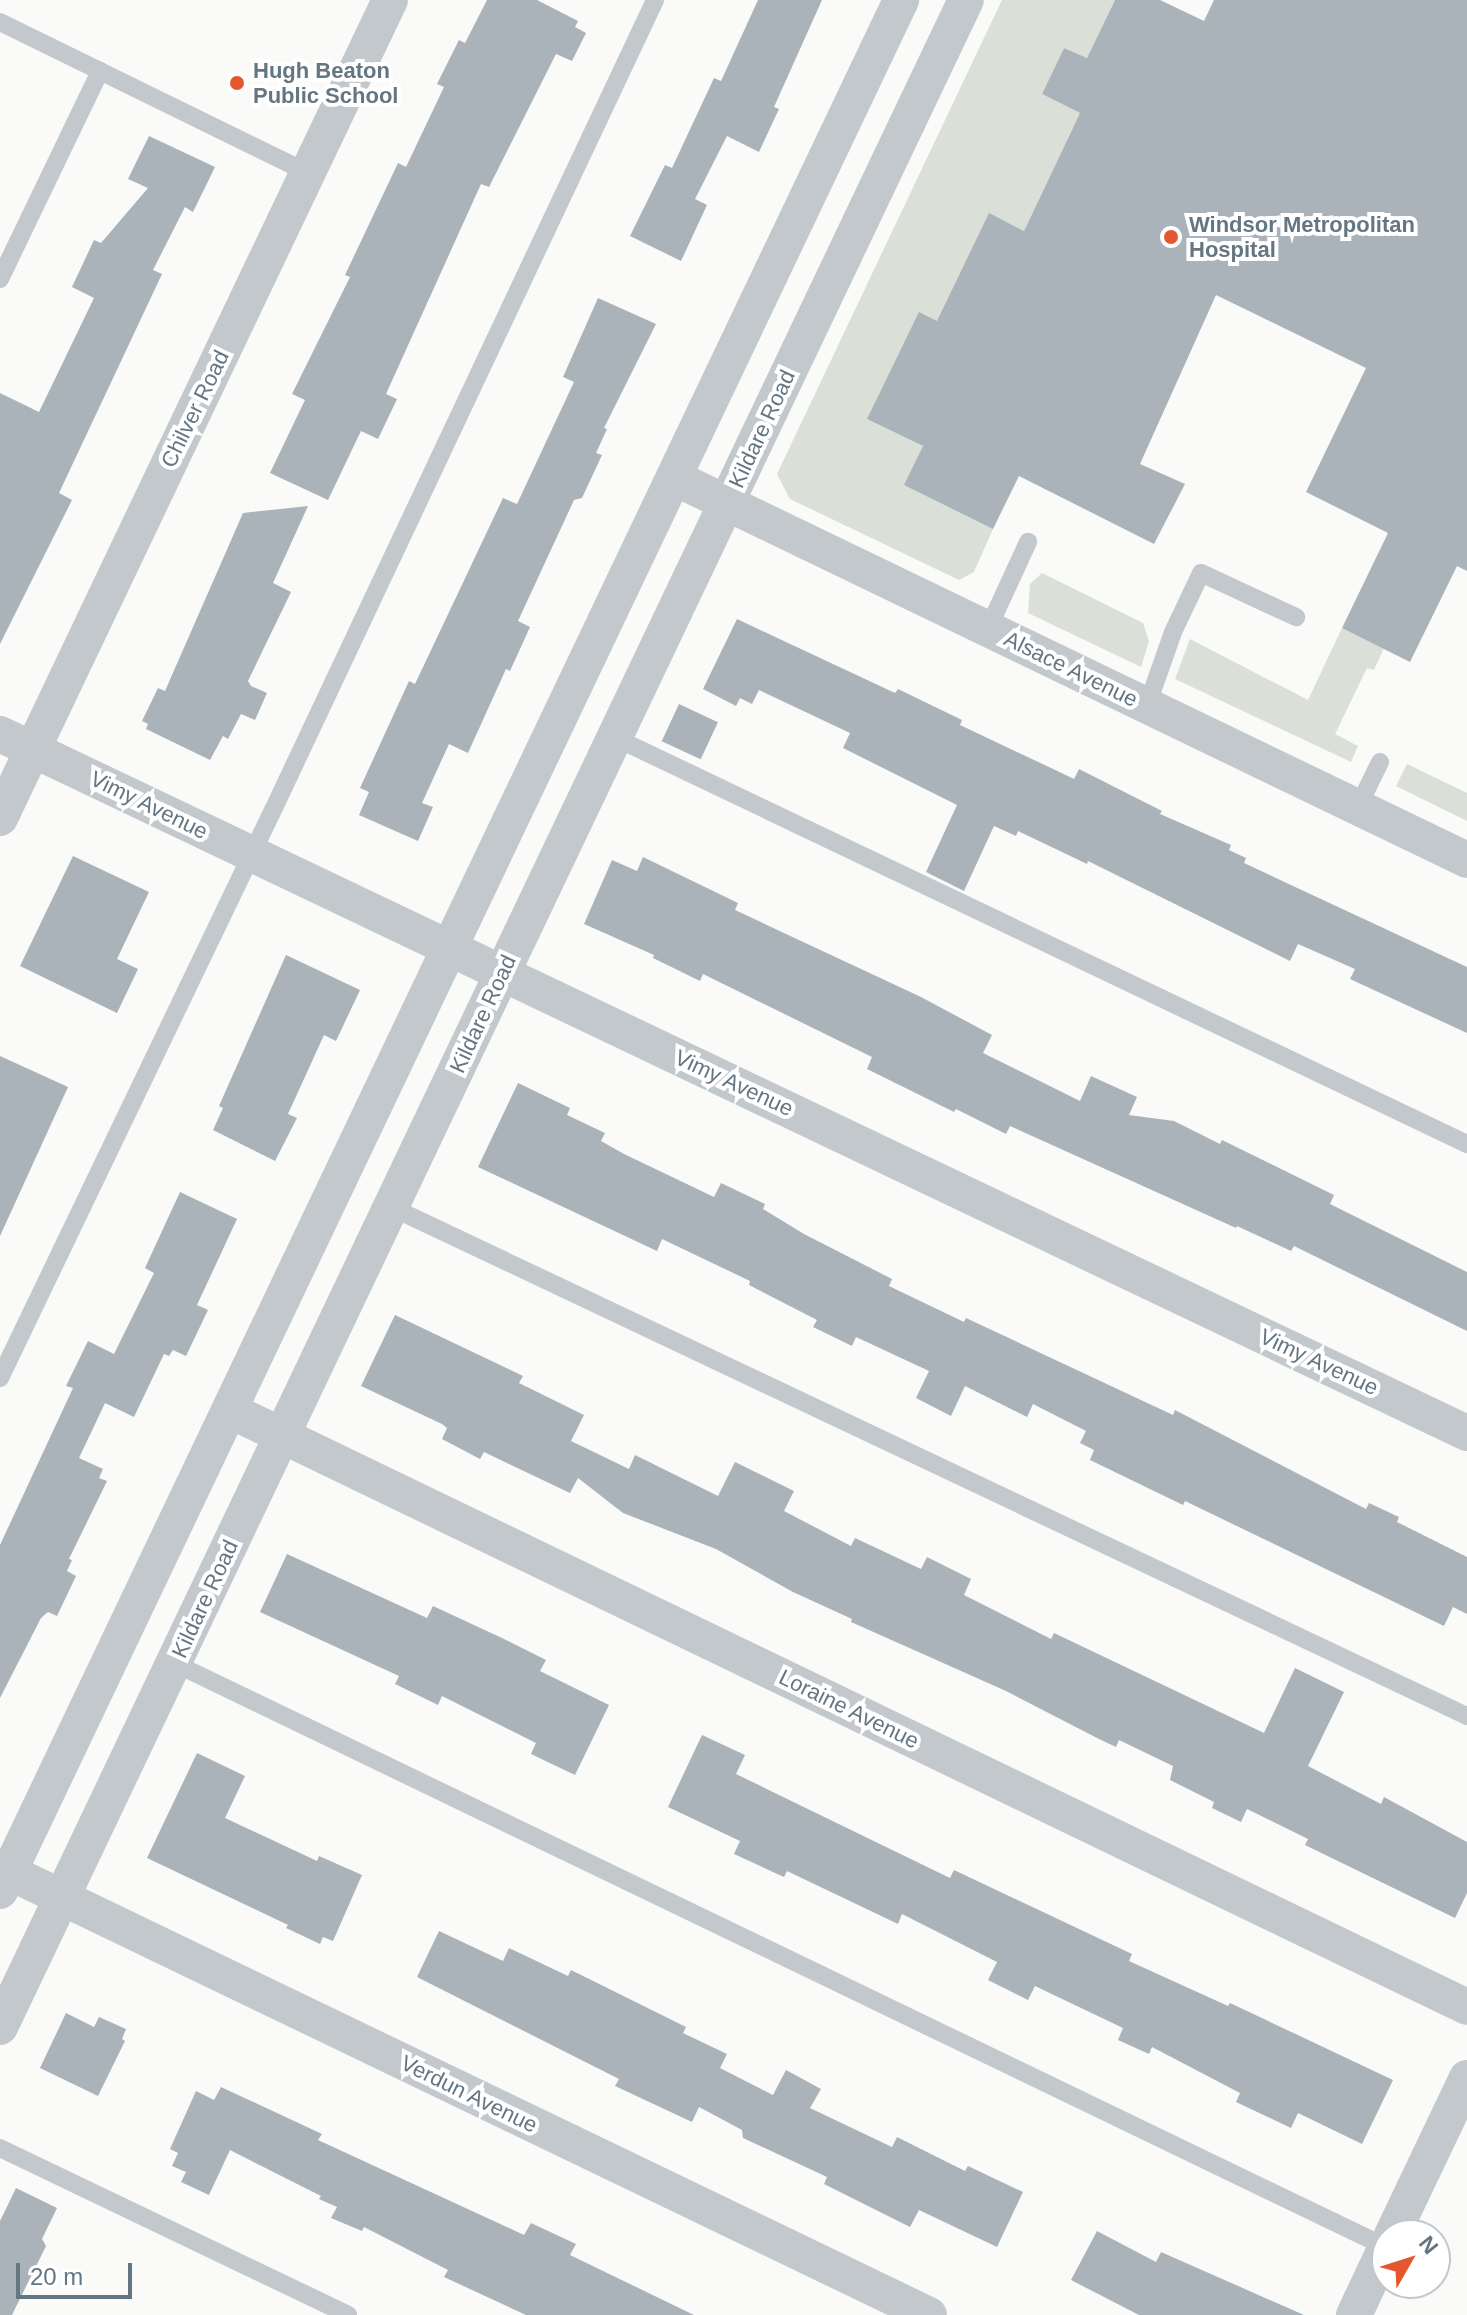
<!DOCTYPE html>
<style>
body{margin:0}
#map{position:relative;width:1467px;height:2315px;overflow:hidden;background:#fafaf8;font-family:Arial,sans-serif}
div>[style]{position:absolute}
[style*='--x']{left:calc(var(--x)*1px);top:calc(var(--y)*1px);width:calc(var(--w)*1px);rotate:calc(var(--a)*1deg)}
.green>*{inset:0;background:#dadfd7}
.building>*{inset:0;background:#aab3b9;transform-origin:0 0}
.lane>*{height:18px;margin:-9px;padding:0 9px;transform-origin:9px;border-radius:9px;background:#c3c8cc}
.street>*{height:36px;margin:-18px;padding:0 18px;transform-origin:18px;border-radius:18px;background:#c3c8cc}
.dots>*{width:22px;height:22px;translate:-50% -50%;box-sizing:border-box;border:4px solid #fff;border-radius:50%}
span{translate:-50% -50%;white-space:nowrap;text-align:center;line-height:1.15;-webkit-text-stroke:8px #fff;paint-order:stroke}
.poi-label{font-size:22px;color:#657683;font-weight:700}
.left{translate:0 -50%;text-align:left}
.street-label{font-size:22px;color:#657683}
.north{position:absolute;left:1371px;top:2219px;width:80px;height:80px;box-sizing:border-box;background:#fff;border:2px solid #c1c8cd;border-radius:50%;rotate:51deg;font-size:22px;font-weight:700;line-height:32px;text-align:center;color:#657683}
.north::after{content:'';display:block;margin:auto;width:28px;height:36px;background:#e4572e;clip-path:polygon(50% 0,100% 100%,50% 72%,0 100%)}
.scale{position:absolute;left:16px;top:2263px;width:116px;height:36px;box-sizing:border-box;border:4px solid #657683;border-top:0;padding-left:10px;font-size:24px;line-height:28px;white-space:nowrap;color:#657683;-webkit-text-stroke:6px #fff;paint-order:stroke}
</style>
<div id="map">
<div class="green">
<div style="clip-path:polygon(1002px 0,1115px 0,1087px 58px,1064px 48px,1042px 94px,1080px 113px,1024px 231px,989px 214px,983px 312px,867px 419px,923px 446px,905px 485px,993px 529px,974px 572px,959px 580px,790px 499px,777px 474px)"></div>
<div style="clip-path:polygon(1042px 573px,1143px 623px,1149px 641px,1141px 667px,1028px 613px,1030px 584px)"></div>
<div style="clip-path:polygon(1342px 628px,1384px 648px,1374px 670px,1367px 668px,1335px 734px,1358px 746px,1351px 762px,1175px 679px,1190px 639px,1308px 700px)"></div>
<div style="clip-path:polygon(1407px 764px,1467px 793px,1467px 821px,1396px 786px)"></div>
</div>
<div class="building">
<div style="clip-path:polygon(487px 0,537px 0,578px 21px,575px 27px,586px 33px,572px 61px,556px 54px,489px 187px,481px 184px,386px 394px,397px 399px,378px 439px,361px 431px,328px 500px,270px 473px,305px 400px,292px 394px,350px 277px,345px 275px,398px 163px,406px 167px,444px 87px,437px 84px,459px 40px,465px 43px)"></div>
<div style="clip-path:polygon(758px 0,822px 0,774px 107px,779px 109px,759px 152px,727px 136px,695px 199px,707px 205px,681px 261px,630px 236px,665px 165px,672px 168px,714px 78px,721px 81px)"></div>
<div style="clip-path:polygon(1115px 0,1160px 0,1204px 21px,1214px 0,1467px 0,1467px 571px,1457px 566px,1410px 662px,1342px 628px,1388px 533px,1306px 492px,1366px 368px,1216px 295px,1140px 464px,1185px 484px,1154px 544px,1019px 476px,993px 529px,904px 485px,923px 446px,867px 419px,919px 312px,937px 321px,989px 213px,1024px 231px,1080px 113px,1042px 94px,1064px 48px,1087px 58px)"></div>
<div style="clip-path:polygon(149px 136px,215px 167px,193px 212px,185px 207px,153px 270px,162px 274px,59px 493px,72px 500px,0 644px,0 393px,39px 412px,94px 298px,72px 287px,94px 240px,101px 243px,148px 188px,128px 179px)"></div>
<div style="clip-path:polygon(598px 298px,656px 324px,604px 428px,607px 429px,596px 453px,602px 455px,582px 498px,574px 500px,518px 621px,530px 627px,510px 671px,506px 669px,468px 753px,449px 744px,422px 803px,433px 807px,418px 841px,359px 815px,369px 792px,360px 788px,409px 681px,415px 684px,503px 498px,517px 504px,574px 382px,563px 377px)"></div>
<div style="clip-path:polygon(308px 506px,273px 583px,291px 592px,248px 681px,251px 686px,267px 693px,255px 720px,241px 714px,228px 739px,223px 736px,210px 760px,146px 729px,148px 724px,142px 721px,158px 688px,165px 691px,243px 513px)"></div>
<div style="clip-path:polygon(737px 619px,895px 693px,898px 689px,962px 720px,960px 725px,1070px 777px,1074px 779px,1079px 769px,1162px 811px,1160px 814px,1231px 845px,1229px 850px,1246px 858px,1244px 863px,1467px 967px,1467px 1033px,1350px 979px,1355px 969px,1298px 944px,1290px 961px,1088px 861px,1087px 864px,1018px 831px,1016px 836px,994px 826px,964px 891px,926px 872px,957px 805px,843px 748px,850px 733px,759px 690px,752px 704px,740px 698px,736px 706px,703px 689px)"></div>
<div style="left:679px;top:704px;width:43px;height:41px;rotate:25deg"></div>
<div style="clip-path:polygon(73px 856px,149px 892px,117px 959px,138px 969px,117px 1013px,20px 966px)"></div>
<div style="clip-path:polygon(643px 857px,738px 903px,735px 910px,921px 997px,992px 1035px,983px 1053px,1080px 1101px,1091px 1076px,1137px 1097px,1129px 1115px,1174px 1121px,1220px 1144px,1222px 1140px,1334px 1195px,1330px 1204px,1467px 1272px,1467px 1331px,1294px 1246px,1291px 1251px,1237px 1226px,1236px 1228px,1010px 1126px,1006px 1134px,956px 1109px,954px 1112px,867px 1069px,872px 1057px,703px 974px,700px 981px,653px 958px,654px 955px,584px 924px,612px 860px,637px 871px)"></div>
<div style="clip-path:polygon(286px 955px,360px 990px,336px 1041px,324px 1035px,288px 1114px,297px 1118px,275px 1161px,213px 1130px,223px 1108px,219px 1106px)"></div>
<div style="clip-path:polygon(0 1056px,68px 1087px,0 1236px)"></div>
<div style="clip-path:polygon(518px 1083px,570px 1108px,567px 1115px,605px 1133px,601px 1141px,624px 1154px,714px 1197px,721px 1183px,765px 1204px,763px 1209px,804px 1234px,892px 1279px,889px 1286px,964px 1322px,966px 1318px,1173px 1415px,1175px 1410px,1366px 1509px,1369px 1503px,1399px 1517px,1397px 1522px,1467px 1557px,1467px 1614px,1453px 1607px,1444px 1626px,1185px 1501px,1183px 1505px,1090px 1460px,1094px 1450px,1080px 1443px,1086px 1431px,1033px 1404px,1027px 1417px,965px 1386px,951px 1416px,916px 1398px,929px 1371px,856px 1337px,852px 1346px,813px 1327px,817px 1320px,749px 1285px,750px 1281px,662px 1239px,657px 1251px,478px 1167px)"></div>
<div style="clip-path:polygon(180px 1192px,237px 1219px,197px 1305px,208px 1310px,186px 1356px,173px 1350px,169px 1356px,164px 1354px,134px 1417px,105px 1403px,79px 1458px,103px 1469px,99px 1478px,107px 1481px,69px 1559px,72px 1560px,67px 1571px,76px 1576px,57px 1616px,48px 1612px,41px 1618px,0 1698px,0 1545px,73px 1388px,66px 1386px,88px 1341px,114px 1354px,154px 1273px,145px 1268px)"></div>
<div style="clip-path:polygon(395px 1315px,523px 1376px,519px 1383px,584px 1415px,571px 1441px,629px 1469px,635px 1455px,718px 1496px,735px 1462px,794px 1491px,784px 1511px,851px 1546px,855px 1538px,921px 1569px,927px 1557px,971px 1579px,964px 1595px,1051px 1639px,1054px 1633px,1264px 1733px,1295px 1668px,1344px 1692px,1308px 1766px,1381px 1804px,1384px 1797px,1467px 1842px,1467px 1893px,1455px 1918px,1305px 1845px,1308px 1839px,1247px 1809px,1241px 1822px,1212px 1808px,1214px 1802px,1170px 1780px,1173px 1766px,1119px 1740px,1116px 1747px,1099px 1739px,1006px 1691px,851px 1622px,852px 1619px,793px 1592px,716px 1549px,623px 1513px,578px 1478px,570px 1493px,484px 1452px,480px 1459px,442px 1439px,447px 1428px,442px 1424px,361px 1386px)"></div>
<div style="clip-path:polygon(287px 1554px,427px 1618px,433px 1606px,502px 1638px,546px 1660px,540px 1671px,609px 1705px,575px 1775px,531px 1754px,536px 1743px,442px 1696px,438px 1705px,395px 1684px,399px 1676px,260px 1612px)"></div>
<div style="clip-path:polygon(702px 1735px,745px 1755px,736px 1774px,950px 1878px,954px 1870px,1132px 1954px,1129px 1961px,1228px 2006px,1230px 2003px,1393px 2080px,1362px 2144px,1298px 2113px,1291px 2128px,1236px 2102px,1240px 2093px,1152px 2047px,1149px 2054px,1118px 2040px,1123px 2028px,1035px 1986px,1028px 2000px,988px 1980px,997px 1962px,902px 1914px,898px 1924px,787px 1871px,784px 1877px,734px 1854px,740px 1841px,668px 1807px)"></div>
<div style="clip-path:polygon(197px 1753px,245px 1776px,225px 1818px,317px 1861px,319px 1856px,362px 1875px,333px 1941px,323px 1937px,320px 1944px,286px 1928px,288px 1925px,147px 1858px)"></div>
<div style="clip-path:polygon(439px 1931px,503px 1961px,509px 1948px,568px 1976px,571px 1970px,686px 2027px,683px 2033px,727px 2054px,720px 2068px,773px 2095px,786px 2070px,821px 2089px,810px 2108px,892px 2147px,897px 2137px,965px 2171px,968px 2166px,1023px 2192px,997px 2247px,919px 2210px,910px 2227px,824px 2184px,827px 2177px,743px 2138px,742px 2130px,699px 2107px,692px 2122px,615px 2086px,619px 2079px,417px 1977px)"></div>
<div style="clip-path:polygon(66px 2013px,94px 2027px,99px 2017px,126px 2029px,122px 2039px,125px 2041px,98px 2096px,40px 2068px)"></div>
<div style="clip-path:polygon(221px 2087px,322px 2134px,318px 2140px,524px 2235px,531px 2223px,576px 2244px,570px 2255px,694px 2315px,526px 2315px,444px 2277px,448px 2270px,364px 2227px,362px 2231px,331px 2218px,337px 2207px,319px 2199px,321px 2196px,230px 2150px,209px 2195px,181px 2182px,186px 2172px,172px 2166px,178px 2153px,170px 2149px,196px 2091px,214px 2100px)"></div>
<div style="clip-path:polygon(16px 2188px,57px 2208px,42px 2239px,46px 2246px,12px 2315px,0 2315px,0 2221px)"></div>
<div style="clip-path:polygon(1097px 2231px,1156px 2262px,1161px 2252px,1304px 2315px,1139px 2315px,1071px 2280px)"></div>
</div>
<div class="lane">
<div style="--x:0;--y:22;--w:343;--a:26.1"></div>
<div style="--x:0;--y:279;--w:231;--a:-64.3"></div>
<div style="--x:988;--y:629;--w:96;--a:-65.3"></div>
<div style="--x:1147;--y:706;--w:78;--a:-70.6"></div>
<div style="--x:1173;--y:632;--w:65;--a:-64.6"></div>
<div style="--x:1201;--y:573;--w:105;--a:24.9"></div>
<div style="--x:616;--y:738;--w:943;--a:25.51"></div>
<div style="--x:1358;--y:807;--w:50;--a:-63.9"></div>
<div style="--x:391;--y:1207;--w:1190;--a:25.32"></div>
<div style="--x:0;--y:1378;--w:632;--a:-64.33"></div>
<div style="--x:274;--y:808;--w:893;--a:-64.75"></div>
<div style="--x:174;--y:1663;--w:1345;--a:25.73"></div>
<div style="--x:0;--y:2148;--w:386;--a:25.6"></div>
</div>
<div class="street">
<div style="--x:675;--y:478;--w:879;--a:25.75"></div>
<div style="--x:0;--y:734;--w:1625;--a:25.48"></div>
<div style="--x:0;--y:818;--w:906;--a:-64.51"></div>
<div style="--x:231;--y:1411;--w:1372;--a:25.74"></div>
<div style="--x:9;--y:1872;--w:1021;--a:25.71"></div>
<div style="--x:0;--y:1891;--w:2095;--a:-64.52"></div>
<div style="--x:0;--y:2027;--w:2245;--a:-64.52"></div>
<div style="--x:1392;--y:2235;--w:174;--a:-64.5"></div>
<div style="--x:1354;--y:2315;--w:77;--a:-64.8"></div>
</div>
<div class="dots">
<div style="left:237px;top:83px;background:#e4572e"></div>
<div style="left:1171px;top:237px;background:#e4572e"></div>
</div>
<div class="poi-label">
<span class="left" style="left:253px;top:83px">Hugh Beaton<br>Public School</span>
<span class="left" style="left:1189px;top:237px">Windsor Metropolitan<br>Hospital</span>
</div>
<div class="street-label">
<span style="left:195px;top:409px;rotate:-64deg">Chilver Road</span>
<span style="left:762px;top:429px;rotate:-65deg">Kildare Road</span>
<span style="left:1071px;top:669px;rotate:26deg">Alsace Avenue</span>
<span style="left:149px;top:805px;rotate:26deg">Vimy Avenue</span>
<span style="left:483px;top:1014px;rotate:-65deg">Kildare Road</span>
<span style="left:734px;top:1083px;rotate:25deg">Vimy Avenue</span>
<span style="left:1319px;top:1362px;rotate:25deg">Vimy Avenue</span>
<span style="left:205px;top:1599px;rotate:-65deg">Kildare Road</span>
<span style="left:849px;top:1709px;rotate:26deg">Loraine Avenue</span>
<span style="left:469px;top:2094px;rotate:26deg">Verdun Avenue</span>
</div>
<div class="north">N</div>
<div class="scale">20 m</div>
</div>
